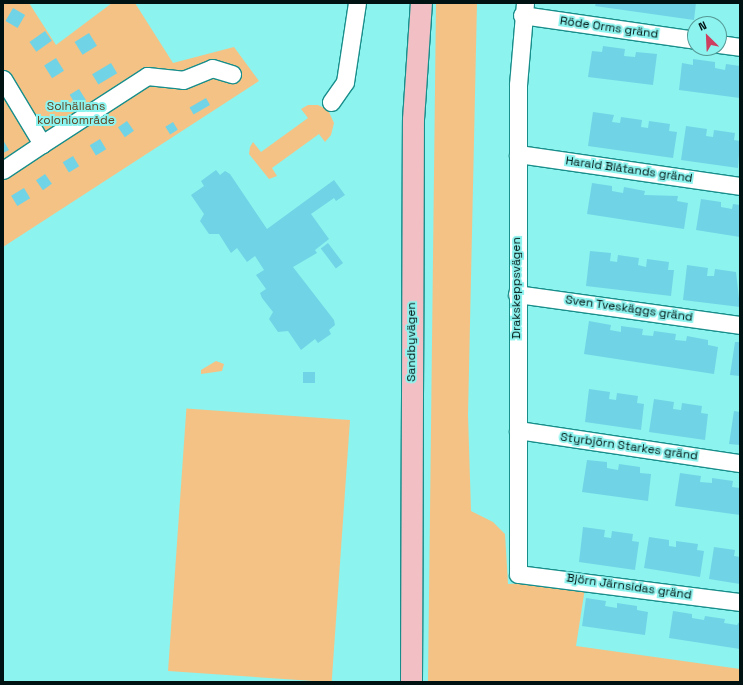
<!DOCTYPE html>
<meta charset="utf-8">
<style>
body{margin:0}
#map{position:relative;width:743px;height:685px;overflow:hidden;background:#8df3ee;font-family:"Space Grotesk",sans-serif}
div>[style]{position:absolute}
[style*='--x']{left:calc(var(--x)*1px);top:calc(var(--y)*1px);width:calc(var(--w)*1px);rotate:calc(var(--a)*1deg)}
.green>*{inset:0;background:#f4c285;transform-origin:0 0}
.building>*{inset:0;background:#71d3e6;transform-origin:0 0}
.roads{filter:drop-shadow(1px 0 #188e8b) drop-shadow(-1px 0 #188e8b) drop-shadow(0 1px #188e8b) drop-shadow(0 -1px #188e8b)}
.minor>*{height:17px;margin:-8.5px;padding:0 8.5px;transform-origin:8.5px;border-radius:8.5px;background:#fff}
.major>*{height:21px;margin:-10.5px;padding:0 10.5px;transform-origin:10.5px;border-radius:10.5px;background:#f2bfc5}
span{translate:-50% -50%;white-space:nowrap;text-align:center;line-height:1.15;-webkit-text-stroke:4px #8df3ee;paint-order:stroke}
.street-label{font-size:12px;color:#001312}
.park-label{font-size:12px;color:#604624}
.frame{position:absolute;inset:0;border:4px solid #001312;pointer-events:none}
.north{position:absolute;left:687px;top:16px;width:40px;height:40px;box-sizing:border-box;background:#8df3ee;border:1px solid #559996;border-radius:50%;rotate:336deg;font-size:11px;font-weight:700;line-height:16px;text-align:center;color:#001312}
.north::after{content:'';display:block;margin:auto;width:14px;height:18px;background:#ce3e5e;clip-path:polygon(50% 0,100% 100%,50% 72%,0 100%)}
</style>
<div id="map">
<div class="green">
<div style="clip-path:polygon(3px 3px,29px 3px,56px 45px,112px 3px,135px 3px,173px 63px,234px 47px,259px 81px,3px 247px)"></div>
<div style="clip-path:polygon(436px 3px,477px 3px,468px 415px,471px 511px,493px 522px,505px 534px,508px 584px,549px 582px,585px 588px,576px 646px,740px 669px,740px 682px,428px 682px)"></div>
<div style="clip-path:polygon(308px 105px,318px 105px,328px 110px,334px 123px,331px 135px,325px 142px,319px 134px,272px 168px,277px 176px,269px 179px,249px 154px,250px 147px,253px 142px,261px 152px,308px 118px,301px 109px)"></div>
<div style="clip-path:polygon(216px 361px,224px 364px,222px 371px,201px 374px,201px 370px)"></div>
<div style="left:350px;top:420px;width:263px;height:164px;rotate:94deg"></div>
</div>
<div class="building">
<div style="clip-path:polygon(596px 3px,696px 3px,694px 20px,595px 6px)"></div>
<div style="left:13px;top:8px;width:14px;height:15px;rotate:30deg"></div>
<div style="left:45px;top:31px;width:12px;height:19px;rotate:55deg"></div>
<div style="left:89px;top:33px;width:15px;height:17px;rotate:58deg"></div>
<div style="clip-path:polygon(603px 46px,625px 49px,624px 56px,635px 57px,636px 52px,657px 54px,653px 85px,588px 77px,592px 51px,602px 52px)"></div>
<div style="left:56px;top:58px;width:15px;height:14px;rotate:58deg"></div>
<div style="clip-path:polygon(693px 59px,715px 62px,715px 68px,725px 70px,726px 64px,740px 66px,740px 98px,679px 90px,682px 63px,693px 65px)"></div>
<div style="left:111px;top:63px;width:12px;height:22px;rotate:59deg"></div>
<div style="left:79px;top:89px;width:13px;height:11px;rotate:58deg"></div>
<div style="left:206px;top:98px;width:8px;height:19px;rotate:60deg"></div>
<div style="clip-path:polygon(593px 112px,614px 115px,612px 122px,620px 123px,621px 117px,642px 120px,641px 127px,648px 128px,649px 121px,670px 124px,669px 131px,677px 132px,673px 158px,588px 146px)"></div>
<div style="left:127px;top:121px;width:12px;height:11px;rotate:55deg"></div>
<div style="left:173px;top:122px;width:9px;height:9px;rotate:58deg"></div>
<div style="clip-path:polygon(686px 126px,707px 129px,706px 136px,713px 137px,714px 130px,735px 133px,734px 140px,740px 141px,738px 168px,681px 160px)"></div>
<div style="left:100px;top:139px;width:12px;height:12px;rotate:59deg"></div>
<div style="clip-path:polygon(3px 140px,9px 150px,3px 153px)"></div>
<div style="left:73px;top:156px;width:12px;height:12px;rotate:59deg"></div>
<div style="clip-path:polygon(216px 170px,220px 175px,225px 171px,230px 174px,267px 229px,334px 180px,345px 195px,336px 201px,334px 198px,311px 214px,329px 239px,315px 250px,317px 253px,293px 267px,334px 320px,335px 325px,329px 330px,331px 334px,318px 343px,315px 339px,301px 350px,288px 331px,278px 332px,269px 319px,273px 312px,262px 298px,260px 293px,266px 289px,256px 275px,264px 270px,255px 256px,247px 262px,237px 248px,231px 253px,219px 234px,209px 234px,200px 221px,204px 214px,191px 195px,204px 186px,201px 181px)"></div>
<div style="left:45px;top:174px;width:12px;height:11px;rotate:55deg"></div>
<div style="clip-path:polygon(592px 183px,612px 186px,612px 191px,623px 193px,624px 187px,645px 191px,644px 195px,678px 196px,677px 201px,688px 203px,684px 229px,587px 214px)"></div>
<div style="left:24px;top:188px;width:12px;height:15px;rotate:59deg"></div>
<div style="clip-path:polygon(701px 199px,721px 202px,721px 207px,732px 209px,733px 204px,740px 205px,740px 237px,696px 230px)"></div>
<div style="left:328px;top:243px;width:25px;height:9px;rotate:53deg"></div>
<div style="clip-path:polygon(590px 251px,611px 253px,610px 261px,617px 262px,618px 255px,639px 258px,638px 265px,646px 267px,647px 259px,669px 262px,668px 270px,674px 270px,671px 296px,586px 286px)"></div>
<div style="clip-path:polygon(687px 265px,708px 268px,707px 276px,714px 276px,715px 269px,736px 272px,740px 307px,683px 300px)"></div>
<div style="clip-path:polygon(589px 321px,611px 325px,610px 330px,621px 332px,621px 326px,643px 329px,642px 335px,653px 336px,654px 331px,676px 334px,675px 340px,686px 341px,687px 336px,708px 340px,708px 345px,718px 347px,714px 374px,584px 354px)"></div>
<div style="clip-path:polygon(735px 342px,740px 342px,740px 376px,730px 375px)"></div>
<div style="left:303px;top:372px;width:12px;height:11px"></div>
<div style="clip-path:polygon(589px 389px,610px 392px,609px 399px,616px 400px,617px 393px,638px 396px,637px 403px,644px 404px,641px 430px,585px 422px)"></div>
<div style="clip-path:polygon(654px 399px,674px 402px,673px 409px,681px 410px,682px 403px,702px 406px,701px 413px,708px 414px,705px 440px,649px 432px)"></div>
<div style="clip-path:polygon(734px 411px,740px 412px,740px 445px,729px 444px)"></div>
<div style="clip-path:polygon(587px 460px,607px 462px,607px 468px,618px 470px,619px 464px,640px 467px,640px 473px,651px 474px,648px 501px,582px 492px)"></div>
<div style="clip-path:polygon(680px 473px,701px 476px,700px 482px,712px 483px,712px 478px,733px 481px,732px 487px,740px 488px,740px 515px,675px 506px)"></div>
<div style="clip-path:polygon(583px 527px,605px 530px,604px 537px,611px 538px,612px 531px,633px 534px,632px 541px,639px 542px,635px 570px,579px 562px)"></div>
<div style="clip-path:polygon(649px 537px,669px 540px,669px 546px,676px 547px,676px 541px,698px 544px,697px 550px,704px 551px,700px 577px,644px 568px)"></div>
<div style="clip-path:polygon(714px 547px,735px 550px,734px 556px,740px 557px,740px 584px,709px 579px)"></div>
<div style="clip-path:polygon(586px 598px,606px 601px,605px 606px,617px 608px,617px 603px,637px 606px,637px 610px,648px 612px,645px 635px,582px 626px)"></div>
<div style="clip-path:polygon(673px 611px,692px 614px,692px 618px,704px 620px,705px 616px,725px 619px,724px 623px,737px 625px,740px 621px,740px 649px,669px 638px)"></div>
</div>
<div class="roads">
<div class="minor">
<div style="--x:525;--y:3;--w:81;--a:94.9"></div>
<div style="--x:518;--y:84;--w:490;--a:90"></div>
<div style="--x:518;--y:574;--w:224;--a:7.2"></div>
<div style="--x:522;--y:15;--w:175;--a:8.2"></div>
<div style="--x:719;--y:44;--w:21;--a:8"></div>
<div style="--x:3;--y:79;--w:76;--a:59"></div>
<div style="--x:42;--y:144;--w:125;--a:-32.9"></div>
<div style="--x:147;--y:76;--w:36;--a:6"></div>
<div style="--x:183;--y:80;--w:31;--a:-22"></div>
<div style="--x:212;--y:68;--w:21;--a:17"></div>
<div style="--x:331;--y:102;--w:24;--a:-55"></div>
<div style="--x:345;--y:82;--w:80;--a:-81.4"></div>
<div style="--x:518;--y:154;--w:224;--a:8.2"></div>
<div style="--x:3;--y:170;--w:47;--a:-33.7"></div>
<div style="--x:517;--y:294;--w:225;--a:7.9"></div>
<div style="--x:518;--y:430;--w:224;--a:8.5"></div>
</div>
<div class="major">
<div style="--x:411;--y:682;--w:563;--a:-89.8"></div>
<div style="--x:413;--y:119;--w:116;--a:-86.1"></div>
</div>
</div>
<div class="street-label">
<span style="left:609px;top:28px;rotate:8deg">Röde Orms gränd</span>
<span style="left:629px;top:170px;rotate:8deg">Harald Blåtands gränd</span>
<span style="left:517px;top:288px;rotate:-90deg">Drakskeppsvägen</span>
<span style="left:629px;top:309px;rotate:8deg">Sven Tveskäggs gränd</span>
<span style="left:412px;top:342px;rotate:-90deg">Sandbyvägen</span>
<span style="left:629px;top:447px;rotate:8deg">Styrbjörn Starkes gränd</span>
<span style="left:629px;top:587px;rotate:8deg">Björn Järnsidas gränd</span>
</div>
<div class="park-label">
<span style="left:76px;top:114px">Solhällans<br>koloniområde</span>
</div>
<div class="frame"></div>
<div class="north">N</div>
</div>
